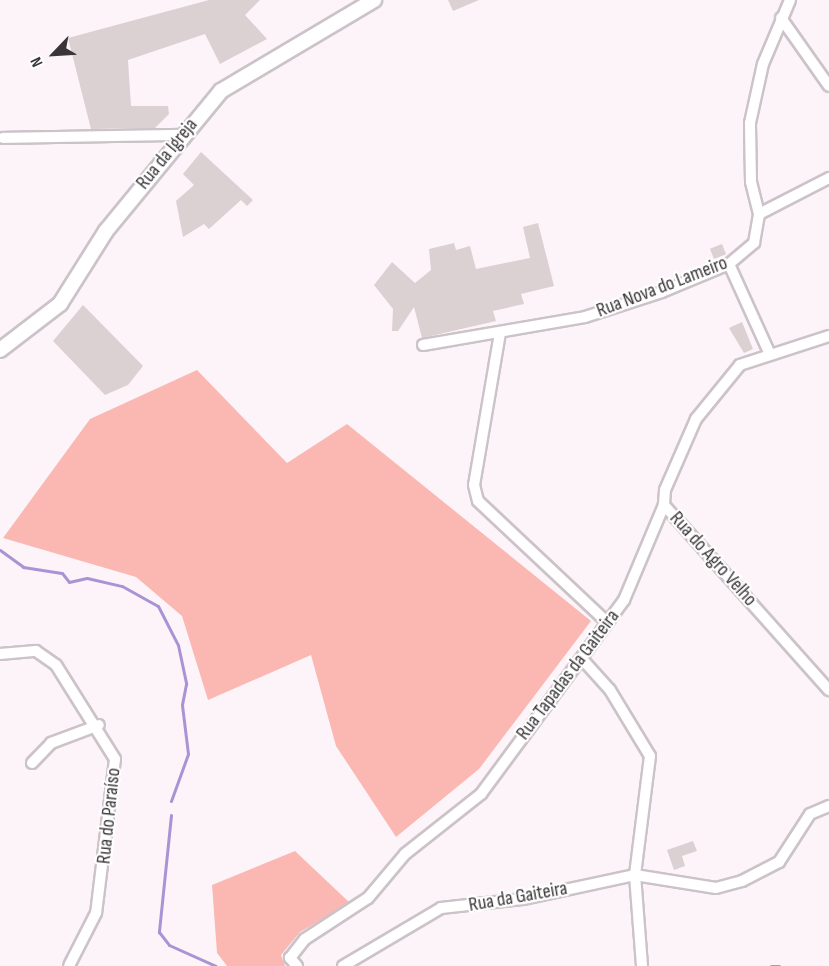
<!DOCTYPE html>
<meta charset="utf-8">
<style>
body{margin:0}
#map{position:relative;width:829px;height:966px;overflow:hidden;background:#fdf4fa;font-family:"Sofia Sans Condensed",sans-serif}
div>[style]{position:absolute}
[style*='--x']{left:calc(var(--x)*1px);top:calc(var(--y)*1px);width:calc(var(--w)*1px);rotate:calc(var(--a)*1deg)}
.green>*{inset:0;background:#fbb8b3}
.stream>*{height:3px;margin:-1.5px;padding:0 1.5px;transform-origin:1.5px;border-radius:1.5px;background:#a894d4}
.building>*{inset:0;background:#dbd0d2;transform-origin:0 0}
.roads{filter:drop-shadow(2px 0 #ccc3c9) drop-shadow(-2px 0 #ccc3c9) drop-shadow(0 2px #ccc3c9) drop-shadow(0 -2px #ccc3c9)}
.minor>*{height:10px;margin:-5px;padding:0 5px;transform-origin:5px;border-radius:5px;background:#fff}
.major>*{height:14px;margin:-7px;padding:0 7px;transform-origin:7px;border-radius:7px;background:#fff}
span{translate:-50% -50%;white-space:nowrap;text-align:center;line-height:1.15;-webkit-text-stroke:4.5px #fff;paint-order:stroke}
.street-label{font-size:20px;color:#3a3638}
.north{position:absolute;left:24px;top:24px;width:60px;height:60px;-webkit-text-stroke:4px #fff;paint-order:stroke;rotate:245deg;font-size:16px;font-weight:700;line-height:24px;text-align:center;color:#3a3638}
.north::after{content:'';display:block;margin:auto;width:21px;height:27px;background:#3a3638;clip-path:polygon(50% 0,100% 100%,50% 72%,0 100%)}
</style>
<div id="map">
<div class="green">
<div style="clip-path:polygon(197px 370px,287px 463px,347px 424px,591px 621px,479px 769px,396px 837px,336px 746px,311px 655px,208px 700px,182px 616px,136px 577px,3px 538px,90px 419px)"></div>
<div style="clip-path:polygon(295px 851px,350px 903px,300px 932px,281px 955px,285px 966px,227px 966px,217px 953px,212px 885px)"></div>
</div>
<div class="stream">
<div style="--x:0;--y:550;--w:29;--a:36"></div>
<div style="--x:23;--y:567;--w:39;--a:9"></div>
<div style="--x:62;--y:573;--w:11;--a:52"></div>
<div style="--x:69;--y:582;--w:18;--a:-13"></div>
<div style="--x:87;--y:578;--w:36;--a:13"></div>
<div style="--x:122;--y:586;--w:41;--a:29.1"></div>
<div style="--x:158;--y:606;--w:44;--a:62.9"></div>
<div style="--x:178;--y:645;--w:40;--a:78"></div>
<div style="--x:186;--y:684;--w:21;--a:101"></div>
<div style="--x:182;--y:705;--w:49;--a:83"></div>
<div style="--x:188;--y:754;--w:50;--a:109.9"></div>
<div style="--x:171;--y:815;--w:118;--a:95.9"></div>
<div style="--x:159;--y:932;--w:16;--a:52"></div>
<div style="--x:169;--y:945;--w:51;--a:24.1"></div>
<div style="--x:771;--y:966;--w:8;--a:0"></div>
</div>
<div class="building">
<div style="clip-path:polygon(209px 0,260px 0,245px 15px,267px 39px,220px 64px,205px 34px,128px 60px,131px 106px,168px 106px,169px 114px,155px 128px,91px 129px,68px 38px)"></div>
<div style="clip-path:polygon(448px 0,479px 0,453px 11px)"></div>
<div style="clip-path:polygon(201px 152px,253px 200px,247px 206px,241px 200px,209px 229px,204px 224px,183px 237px,176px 201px,194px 185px,183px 174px)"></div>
<div style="clip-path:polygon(538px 223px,554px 286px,521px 294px,524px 304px,493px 311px,496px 321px,422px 338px,414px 307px,398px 331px,392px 331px,393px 309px,374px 285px,392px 262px,415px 283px,431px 270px,429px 249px,454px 243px,456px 250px,470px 246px,476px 269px,530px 258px,523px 227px)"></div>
<div style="left:722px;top:244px;width:11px;height:13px;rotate:68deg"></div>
<div style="clip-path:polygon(83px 305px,143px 366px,128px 385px,105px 395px,53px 341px)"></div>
<div style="clip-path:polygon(742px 322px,753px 349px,744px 353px,729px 328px)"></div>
<div style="clip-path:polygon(693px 841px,697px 851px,682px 856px,685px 866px,674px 870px,667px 850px)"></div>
</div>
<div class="roads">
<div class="minor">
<div style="--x:781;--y:18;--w:83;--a:54.8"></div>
<div style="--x:3;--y:138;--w:178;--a:-1"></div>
<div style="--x:759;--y:214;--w:33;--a:-104"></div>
<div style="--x:751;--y:182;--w:59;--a:-91"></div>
<div style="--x:750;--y:123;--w:60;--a:-77.6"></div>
<div style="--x:763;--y:64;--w:69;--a:-67.1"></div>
<div style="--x:729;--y:264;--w:97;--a:65.6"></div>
<div style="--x:500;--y:333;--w:154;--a:99.7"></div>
<div style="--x:474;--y:485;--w:16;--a:76"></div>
<div style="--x:478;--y:501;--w:175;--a:43.2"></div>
<div style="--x:829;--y:336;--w:94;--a:162"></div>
<div style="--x:740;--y:365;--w:70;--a:129.2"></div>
<div style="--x:696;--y:419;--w:77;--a:113.6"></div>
<div style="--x:665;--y:490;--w:15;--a:94"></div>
<div style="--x:664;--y:505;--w:248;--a:48.3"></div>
<div style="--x:423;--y:345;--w:164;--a:-9.8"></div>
<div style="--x:585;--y:317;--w:81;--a:-18"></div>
<div style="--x:662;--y:292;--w:73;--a:-22.7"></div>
<div style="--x:729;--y:264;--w:33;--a:-40"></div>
<div style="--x:754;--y:243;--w:29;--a:-80"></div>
<div style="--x:759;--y:214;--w:79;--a:-27.2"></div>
<div style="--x:0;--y:654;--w:36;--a:-5"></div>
<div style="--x:36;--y:651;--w:24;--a:35"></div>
<div style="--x:56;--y:665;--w:111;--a:57.9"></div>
<div style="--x:115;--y:759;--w:155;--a:97"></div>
<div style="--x:96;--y:913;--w:59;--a:117"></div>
<div style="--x:583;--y:660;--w:40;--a:48"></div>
<div style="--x:610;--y:690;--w:77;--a:58.8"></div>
<div style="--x:650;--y:756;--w:120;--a:97.2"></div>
<div style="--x:635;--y:875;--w:91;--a:85.6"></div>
<div style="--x:32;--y:763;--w:28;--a:-46"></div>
<div style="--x:51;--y:743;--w:51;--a:-20.6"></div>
<div style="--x:297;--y:966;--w:11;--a:-131"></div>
<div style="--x:290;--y:958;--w:24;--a:-52"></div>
<div style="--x:305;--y:939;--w:75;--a:-33.1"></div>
<div style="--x:368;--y:898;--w:57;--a:-49.9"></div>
<div style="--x:405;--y:854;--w:97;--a:-38.3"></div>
<div style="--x:481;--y:794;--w:241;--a:-53.6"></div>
<div style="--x:624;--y:600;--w:103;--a:-67.2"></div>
<div style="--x:343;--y:966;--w:114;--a:-30.6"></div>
<div style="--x:441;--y:908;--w:82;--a:-6.3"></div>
<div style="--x:523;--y:899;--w:115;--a:-12.1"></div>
<div style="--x:635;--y:875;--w:82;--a:9.1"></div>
<div style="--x:716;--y:888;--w:27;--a:-15"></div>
<div style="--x:742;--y:881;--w:42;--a:-27.2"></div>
<div style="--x:779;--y:862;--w:57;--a:-57.1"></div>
<div style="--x:810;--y:814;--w:21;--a:-23"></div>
</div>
<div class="major">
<div style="--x:0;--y:350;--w:76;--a:-37.5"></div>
<div style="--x:60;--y:304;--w:86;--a:-57.8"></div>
<div style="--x:106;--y:231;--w:181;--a:-50.6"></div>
<div style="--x:221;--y:91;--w:178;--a:-30.7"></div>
</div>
</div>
<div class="street-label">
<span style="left:167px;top:154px;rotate:-51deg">Rua da Igreja</span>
<span style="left:662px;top:287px;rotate:-21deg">Rua Nova do Lameiro</span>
<span style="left:713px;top:559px;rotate:48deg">Rua do Agro Velho</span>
<span style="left:568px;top:675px;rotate:-53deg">Rua Tapadas da Gaiteira</span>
<span style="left:109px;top:816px;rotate:-84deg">Rua do Paraíso</span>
<span style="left:518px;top:897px;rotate:-10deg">Rua da Gaiteira</span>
</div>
<div class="north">N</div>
</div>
